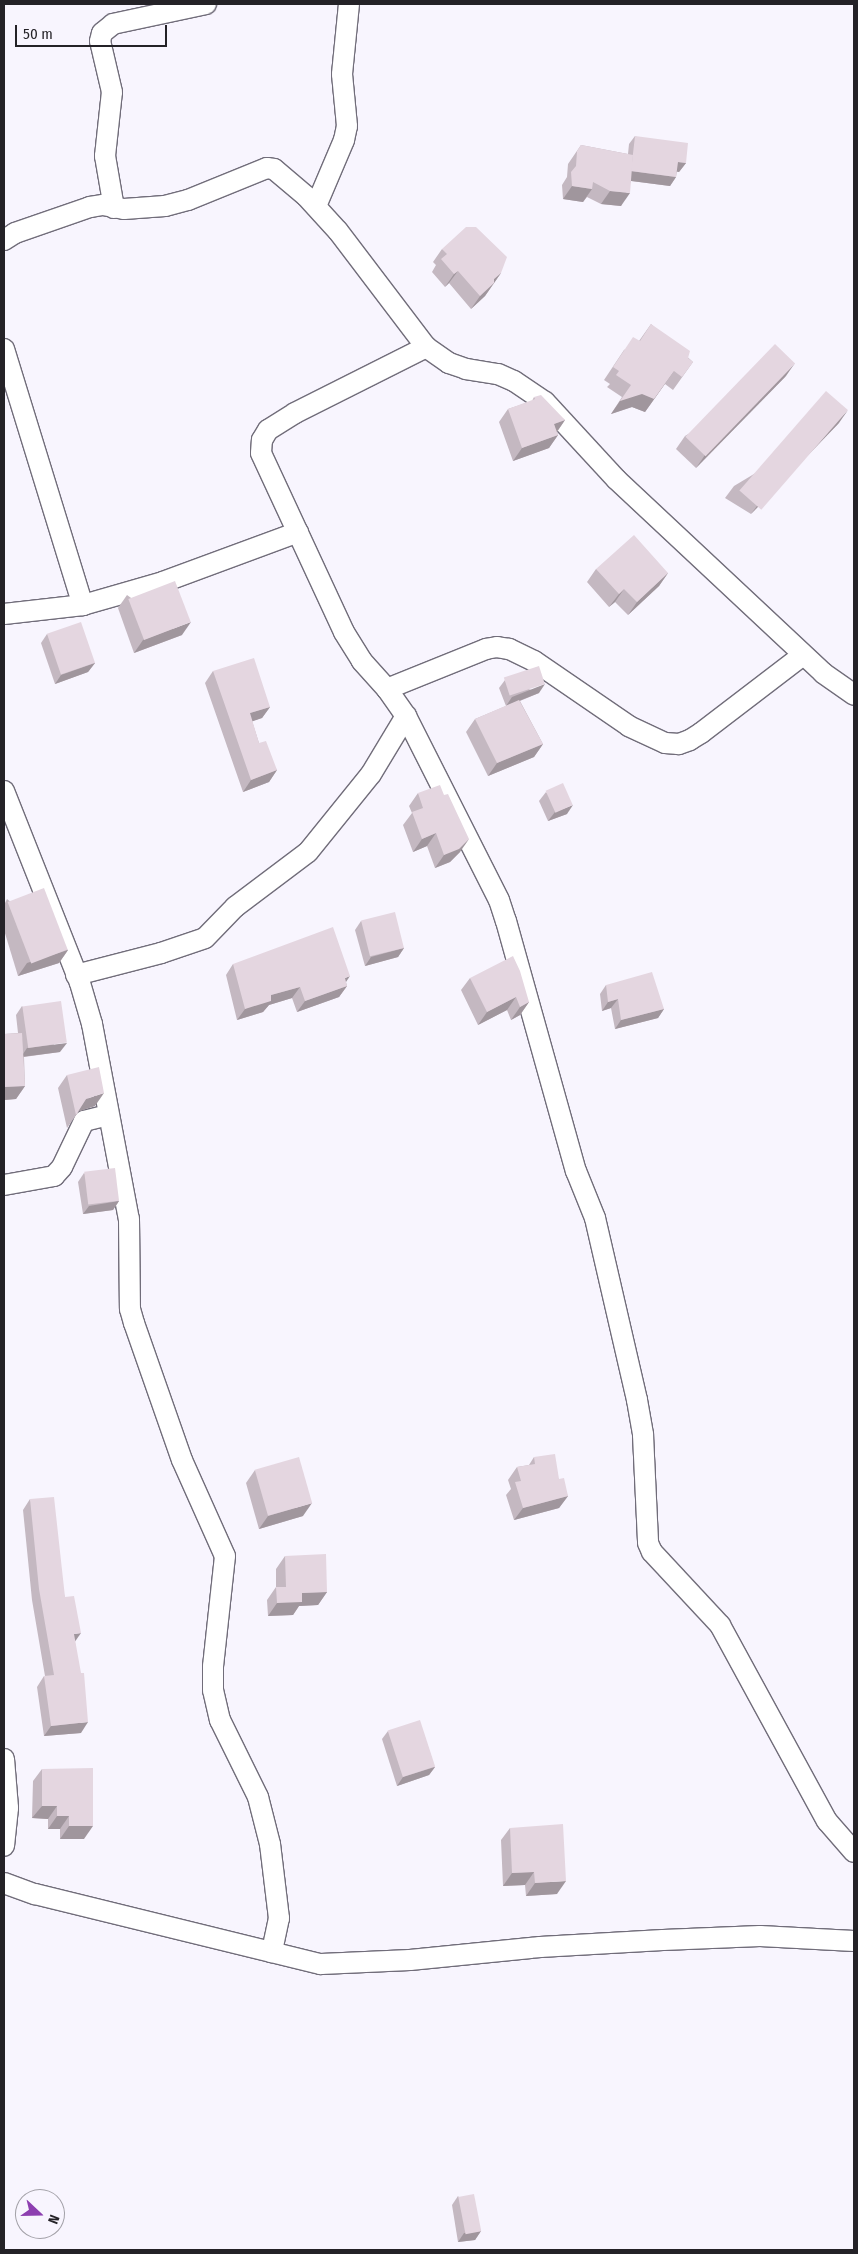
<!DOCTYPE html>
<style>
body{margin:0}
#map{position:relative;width:858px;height:2254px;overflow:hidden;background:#f8f5fe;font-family:"Fira Sans Condensed",sans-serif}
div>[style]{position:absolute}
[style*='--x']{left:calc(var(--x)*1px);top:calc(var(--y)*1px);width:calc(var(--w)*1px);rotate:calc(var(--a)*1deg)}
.roads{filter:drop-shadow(1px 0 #716d7a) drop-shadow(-1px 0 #716d7a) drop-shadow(0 1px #716d7a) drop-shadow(0 -1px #716d7a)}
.minor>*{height:20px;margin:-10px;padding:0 10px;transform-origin:10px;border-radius:10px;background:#fff}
.wall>*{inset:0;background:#c4b8c1}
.shaded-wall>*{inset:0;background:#a0969d}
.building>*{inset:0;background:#e4d6e0;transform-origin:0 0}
span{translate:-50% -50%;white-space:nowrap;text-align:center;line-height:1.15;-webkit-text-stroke:4px #f8f5fe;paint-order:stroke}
.frame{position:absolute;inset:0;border:5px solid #242227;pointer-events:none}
.north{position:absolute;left:15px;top:2189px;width:50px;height:50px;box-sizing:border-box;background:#f8f5fe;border:1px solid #a3a1a8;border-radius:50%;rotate:111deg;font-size:14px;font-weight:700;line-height:20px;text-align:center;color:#242227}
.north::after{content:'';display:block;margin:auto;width:18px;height:22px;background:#8d3fb0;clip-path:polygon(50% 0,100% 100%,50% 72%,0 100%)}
.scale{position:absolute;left:15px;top:25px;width:152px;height:22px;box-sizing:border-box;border:2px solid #242227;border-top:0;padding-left:6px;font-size:15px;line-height:18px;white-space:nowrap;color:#242227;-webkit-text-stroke:4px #f8f5fe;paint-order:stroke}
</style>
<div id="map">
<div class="roads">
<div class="minor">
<div style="--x:316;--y:206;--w:72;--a:-67"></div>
<div style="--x:344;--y:140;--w:14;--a:-78"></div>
<div style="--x:347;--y:126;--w:52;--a:-95.5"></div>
<div style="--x:342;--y:74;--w:70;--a:-84.3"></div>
<div style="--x:114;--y:208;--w:53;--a:-99.8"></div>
<div style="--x:105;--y:156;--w:64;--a:-83.8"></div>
<div style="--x:112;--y:92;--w:52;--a:-103.2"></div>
<div style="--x:100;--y:41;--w:8;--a:-76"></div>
<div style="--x:102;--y:33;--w:14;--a:-39"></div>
<div style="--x:113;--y:24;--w:95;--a:-12.1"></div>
<div style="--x:4;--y:240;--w:13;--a:-32"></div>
<div style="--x:15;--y:233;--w:79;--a:-19.1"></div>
<div style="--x:90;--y:207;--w:13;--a:-9"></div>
<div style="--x:103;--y:205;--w:21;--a:11"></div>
<div style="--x:124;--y:209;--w:41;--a:-4.2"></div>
<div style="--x:165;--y:206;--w:24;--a:-15"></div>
<div style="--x:188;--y:200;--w:85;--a:-22.1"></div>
<div style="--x:267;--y:168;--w:7;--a:8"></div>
<div style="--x:274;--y:169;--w:42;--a:40.2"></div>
<div style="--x:306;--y:196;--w:47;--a:47.6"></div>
<div style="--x:338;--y:231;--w:146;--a:52.8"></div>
<div style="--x:426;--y:347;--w:28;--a:35"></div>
<div style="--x:449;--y:363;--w:18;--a:19"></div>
<div style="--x:466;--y:369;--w:32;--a:9"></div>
<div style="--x:498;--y:374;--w:17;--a:24"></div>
<div style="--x:514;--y:381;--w:37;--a:34"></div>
<div style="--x:545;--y:402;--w:105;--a:47.3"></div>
<div style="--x:616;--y:479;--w:284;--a:43.1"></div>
<div style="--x:823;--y:673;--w:38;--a:35"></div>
<div style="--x:4;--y:349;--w:268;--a:72.9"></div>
<div style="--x:4;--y:614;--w:80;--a:-6.5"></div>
<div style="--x:83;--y:605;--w:83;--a:-16"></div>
<div style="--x:163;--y:582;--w:144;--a:-20.3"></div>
<div style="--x:803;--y:655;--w:128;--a:142.6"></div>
<div style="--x:701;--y:733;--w:13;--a:148"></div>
<div style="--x:690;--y:740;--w:12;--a:160"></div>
<div style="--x:679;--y:744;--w:14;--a:-176"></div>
<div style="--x:665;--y:743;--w:40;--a:-155"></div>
<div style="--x:629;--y:726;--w:115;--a:-145.6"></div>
<div style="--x:534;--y:661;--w:28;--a:-154"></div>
<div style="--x:509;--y:649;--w:12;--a:-171"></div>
<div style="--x:497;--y:647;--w:11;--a:170"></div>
<div style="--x:486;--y:649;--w:107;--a:158"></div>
<div style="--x:387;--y:689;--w:33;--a:55"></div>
<div style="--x:406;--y:716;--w:206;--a:63.2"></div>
<div style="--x:499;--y:900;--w:22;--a:72"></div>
<div style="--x:506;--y:921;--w:260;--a:74.4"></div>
<div style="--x:576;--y:1171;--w:51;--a:68"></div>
<div style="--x:595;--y:1218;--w:187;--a:77"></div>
<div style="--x:637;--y:1400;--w:36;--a:80"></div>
<div style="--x:643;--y:1435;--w:108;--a:87.3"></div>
<div style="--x:648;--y:1543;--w:10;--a:66"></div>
<div style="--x:652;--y:1552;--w:100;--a:47"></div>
<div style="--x:720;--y:1625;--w:223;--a:61.4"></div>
<div style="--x:827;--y:1821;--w:41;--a:48.9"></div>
<div style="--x:387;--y:689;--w:38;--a:-132"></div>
<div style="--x:362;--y:661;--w:34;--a:-122"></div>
<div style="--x:344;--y:632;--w:197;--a:-114.9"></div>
<div style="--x:261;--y:453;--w:13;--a:-86"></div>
<div style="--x:262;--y:440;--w:12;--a:-59"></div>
<div style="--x:268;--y:430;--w:32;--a:-32"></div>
<div style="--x:295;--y:413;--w:147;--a:-26.7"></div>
<div style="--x:4;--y:791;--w:206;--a:68.4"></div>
<div style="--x:80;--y:983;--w:43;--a:73.7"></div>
<div style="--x:92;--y:1024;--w:198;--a:79.3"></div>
<div style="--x:129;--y:1219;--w:90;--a:89.4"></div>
<div style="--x:130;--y:1309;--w:15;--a:74"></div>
<div style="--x:134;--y:1323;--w:145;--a:70.7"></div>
<div style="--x:182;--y:1460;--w:105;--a:65.9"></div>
<div style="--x:225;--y:1556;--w:111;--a:96.2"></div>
<div style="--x:213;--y:1666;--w:24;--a:90"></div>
<div style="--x:213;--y:1690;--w:31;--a:77"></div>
<div style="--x:220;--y:1720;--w:86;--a:63.7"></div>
<div style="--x:258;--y:1797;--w:49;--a:75.7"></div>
<div style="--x:270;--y:1844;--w:75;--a:83.1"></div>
<div style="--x:279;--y:1918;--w:35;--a:102"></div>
<div style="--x:76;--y:975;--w:88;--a:-14.5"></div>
<div style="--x:161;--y:953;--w:46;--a:-18.8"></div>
<div style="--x:205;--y:938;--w:43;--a:-45.9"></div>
<div style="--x:235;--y:907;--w:91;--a:-37"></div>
<div style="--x:308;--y:852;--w:100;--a:-51.1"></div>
<div style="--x:371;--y:774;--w:68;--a:-58.9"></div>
<div style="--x:4;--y:1185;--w:51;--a:-10.2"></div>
<div style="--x:54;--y:1176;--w:12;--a:-48"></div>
<div style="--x:62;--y:1167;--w:51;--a:-64.4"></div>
<div style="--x:84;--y:1121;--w:25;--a:-14"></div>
<div style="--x:4;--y:1759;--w:49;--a:85.3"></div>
<div style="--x:8;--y:1808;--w:38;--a:96"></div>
<div style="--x:4;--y:1883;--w:33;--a:20"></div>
<div style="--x:35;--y:1894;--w:294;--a:13.8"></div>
<div style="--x:321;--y:1964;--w:89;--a:-2.6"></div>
<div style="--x:410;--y:1960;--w:131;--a:-5.7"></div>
<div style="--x:540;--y:1947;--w:123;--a:-3.3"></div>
<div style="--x:663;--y:1940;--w:97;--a:-2.4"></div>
<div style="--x:760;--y:1936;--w:94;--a:3"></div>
</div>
</div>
<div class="wall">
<div style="clip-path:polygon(635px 136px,686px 163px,679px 172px,677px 171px,676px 177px,670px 186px,631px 181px,621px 206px,601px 204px,587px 197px,583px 202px,563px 199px,562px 185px,567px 177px,568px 164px,581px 145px,628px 154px,629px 144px)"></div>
<div style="clip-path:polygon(442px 249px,501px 273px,485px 296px,471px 309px,449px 283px,445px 287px,432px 272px,436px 265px,433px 262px)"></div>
<div style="clip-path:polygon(651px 324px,693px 362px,673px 390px,665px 384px,645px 412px,632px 407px,611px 414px,622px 397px,607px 387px,610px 384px,604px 380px,624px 350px,639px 341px)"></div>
<div style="clip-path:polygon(786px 376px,696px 468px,676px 449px,685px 436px)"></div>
<div style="clip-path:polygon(534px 397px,565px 420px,557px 432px,558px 435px,549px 448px,513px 461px,499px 422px,508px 409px,532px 401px)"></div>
<div style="clip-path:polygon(839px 423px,751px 514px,725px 498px,734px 486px)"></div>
<div style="clip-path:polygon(596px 569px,668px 573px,659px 586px,628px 615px,615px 602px,609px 607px,587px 582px)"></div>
<div style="clip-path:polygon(127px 595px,182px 635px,134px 653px,118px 608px)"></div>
<div style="clip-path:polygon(47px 634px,95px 663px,88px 672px,55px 684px,41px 643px)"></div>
<div style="clip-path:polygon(213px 671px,270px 707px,262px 718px,252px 721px,259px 743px,277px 770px,269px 782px,243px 792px,205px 683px)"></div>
<div style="clip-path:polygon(505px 680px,539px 693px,520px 701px,543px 744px,534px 757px,488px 776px,466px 732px,475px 719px,506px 706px,499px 688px)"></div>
<div style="clip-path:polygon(546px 792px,567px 814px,548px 821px,539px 801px)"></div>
<div style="clip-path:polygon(418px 793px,460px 852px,450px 862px,435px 868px,427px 846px,413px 852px,403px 825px,412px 813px,409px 806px)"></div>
<div style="clip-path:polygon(7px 899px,68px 950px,59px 963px,18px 976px,4px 930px,4px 905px)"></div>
<div style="clip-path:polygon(361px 921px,404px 948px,398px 957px,365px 966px,355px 930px)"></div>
<div style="clip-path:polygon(233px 964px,346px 982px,347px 986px,339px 997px,297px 1012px,292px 998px,269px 1005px,263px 1012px,237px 1020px,226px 975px)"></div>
<div style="clip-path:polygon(470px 978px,529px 1002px,520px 1015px,511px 1020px,507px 1010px,478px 1025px,461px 990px)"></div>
<div style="clip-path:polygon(606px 985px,664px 1009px,658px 1018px,615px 1029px,611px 1008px,602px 1011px,600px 994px)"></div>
<div style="clip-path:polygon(22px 1006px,60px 1052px,24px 1057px,25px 1086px,16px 1099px,4px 1100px,4px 1034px,18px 1033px,16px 1015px)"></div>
<div style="clip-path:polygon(67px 1075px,95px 1106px,79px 1111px,67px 1128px,58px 1088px)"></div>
<div style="clip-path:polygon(84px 1173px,119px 1201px,113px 1210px,83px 1214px,78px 1182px)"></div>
<div style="clip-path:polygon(534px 1457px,559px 1479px,568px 1496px,559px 1508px,514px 1520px,506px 1495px,511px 1489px,508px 1480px,517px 1467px,529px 1465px)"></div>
<div style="clip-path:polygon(255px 1470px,303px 1516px,259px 1529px,246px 1483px)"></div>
<div style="clip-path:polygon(30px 1499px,65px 1597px,75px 1642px,81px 1733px,44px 1736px,37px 1687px,44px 1676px,45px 1676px,32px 1600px,23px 1510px)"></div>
<div style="clip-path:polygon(285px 1556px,327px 1592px,318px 1605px,299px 1606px,293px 1615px,268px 1616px,267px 1600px,276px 1587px,276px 1569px)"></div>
<div style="clip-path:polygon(388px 1731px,435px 1767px,429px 1775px,397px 1786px,382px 1739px)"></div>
<div style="clip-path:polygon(42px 1769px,84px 1839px,60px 1839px,60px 1829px,48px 1829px,48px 1819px,32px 1818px,33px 1781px)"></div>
<div style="clip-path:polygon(510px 1828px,557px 1894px,526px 1896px,525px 1885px,503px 1886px,501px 1840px)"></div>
<div style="clip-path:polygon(458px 2196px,481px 2231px,475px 2240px,458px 2242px,452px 2205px)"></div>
</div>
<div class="shaded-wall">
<div style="clip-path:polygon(678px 162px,686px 163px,679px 172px,672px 171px)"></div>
<div style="clip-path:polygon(630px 171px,676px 177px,670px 186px,624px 180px)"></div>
<div style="clip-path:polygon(572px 186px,592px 189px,583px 202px,563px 199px)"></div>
<div style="clip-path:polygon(610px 191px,630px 193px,621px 206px,601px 204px)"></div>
<div style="clip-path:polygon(458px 271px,449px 283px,445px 287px,454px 274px)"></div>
<div style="clip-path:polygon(501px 273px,485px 296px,471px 309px,480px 296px,494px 279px)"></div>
<div style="clip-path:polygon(795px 363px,786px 376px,696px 468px,705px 455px)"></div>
<div style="clip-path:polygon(674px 371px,645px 412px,632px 407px,611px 414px,620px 401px)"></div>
<div style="clip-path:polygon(848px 410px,839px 423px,751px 514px,760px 502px)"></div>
<div style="clip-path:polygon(565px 420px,556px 433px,554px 424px)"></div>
<div style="clip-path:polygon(558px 435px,549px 448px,513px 461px,522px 448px)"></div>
<div style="clip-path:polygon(668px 573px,659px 586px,628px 615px,637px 602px)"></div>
<div style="clip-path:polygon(624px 589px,615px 602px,609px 607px,619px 594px)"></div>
<div style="clip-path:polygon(191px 622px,182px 635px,134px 653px,143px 640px)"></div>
<div style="clip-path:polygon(95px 663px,88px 672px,55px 684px,61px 675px)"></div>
<div style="clip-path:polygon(545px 684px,539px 693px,506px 706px,512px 697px)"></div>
<div style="clip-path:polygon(270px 707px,262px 718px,242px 725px,250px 713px)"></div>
<div style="clip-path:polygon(543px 744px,534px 757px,488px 776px,497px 763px)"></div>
<div style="clip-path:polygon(277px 770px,269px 782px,243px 792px,251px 780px)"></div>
<div style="clip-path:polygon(573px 805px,567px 814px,548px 821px,555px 812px)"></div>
<div style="clip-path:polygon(436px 833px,427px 846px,413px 852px,422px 839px)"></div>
<div style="clip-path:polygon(469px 839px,460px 852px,450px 862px,435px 868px,444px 855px)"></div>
<div style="clip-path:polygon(404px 948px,398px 957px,365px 966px,371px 957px)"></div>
<div style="clip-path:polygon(68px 950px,59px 963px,18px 976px,27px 963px)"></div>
<div style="clip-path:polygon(350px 976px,342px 988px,345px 978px)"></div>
<div style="clip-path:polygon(347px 986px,339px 997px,297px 1012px,305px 1001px)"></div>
<div style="clip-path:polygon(300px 987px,292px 998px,269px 1005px,263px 1012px,237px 1020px,245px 1009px,271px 995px)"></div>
<div style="clip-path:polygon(516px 997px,507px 1010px,478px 1025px,487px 1012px)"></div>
<div style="clip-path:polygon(618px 999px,611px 1008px,602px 1011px,608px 1002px)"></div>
<div style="clip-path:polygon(529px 1002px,520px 1015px,511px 1020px,520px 1007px)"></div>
<div style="clip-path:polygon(664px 1009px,658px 1018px,615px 1029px,621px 1020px)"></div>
<div style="clip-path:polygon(67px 1043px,60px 1052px,21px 1057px,27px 1048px)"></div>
<div style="clip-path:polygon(25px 1086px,16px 1099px,4px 1100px,4px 1087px)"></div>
<div style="clip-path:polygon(104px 1093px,95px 1106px,77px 1112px,86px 1099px)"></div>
<div style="clip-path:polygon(119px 1201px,113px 1210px,83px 1214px,89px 1206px)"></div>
<div style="clip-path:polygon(568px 1496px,559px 1508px,514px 1520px,523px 1508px)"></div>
<div style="clip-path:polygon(312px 1503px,303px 1516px,259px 1529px,268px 1516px)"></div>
<div style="clip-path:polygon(327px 1592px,318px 1605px,299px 1606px,293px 1615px,268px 1616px,277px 1603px,302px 1593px)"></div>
<div style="clip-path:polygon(81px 1633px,74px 1643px,74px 1634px)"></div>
<div style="clip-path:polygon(88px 1722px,81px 1733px,44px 1736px,51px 1726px)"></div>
<div style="clip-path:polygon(435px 1767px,429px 1775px,397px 1786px,403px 1777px)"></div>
<div style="clip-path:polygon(42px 1806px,57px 1806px,48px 1819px,32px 1818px)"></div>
<div style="clip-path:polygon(57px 1816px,69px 1816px,60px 1829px,48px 1829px)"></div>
<div style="clip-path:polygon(69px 1826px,93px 1826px,84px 1839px,60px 1839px)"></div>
<div style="clip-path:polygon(534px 1872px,525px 1885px,503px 1886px,512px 1873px)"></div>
<div style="clip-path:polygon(566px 1881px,557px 1894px,526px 1896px,535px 1883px)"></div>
<div style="clip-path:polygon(481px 2231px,475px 2240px,458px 2242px,464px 2233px)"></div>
</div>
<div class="building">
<div style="clip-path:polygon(635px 136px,688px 143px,686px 163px,678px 162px,676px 177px,631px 171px)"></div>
<div style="clip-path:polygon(581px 145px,633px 155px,630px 193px,610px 191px,593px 182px,592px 189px,572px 186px,571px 172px,576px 166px,577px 151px)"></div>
<div style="clip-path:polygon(466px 227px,476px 227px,507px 257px,501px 273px,494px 279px,494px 283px,480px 296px,458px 271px,454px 274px,441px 259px,447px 254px,442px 249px)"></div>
<div style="clip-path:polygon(651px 324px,690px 351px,688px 358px,693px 362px,682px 377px,674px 371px,654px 399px,642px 394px,620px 401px,631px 385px,616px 375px,619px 371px,613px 367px,633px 337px,640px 341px)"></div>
<div style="left:775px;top:344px;width:28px;height:129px;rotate:44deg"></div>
<div style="left:826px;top:391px;width:29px;height:132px;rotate:41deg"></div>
<div style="clip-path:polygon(541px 395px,565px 420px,554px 424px,558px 435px,522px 448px,508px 409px,535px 399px,534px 397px)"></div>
<div style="clip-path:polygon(634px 535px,668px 573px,637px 602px,624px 589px,619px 594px,596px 569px)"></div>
<div style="left:175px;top:581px;width:44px;height:50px;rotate:69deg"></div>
<div style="left:81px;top:622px;width:43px;height:36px;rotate:71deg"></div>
<div style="clip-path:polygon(254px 658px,270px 707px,250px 713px,259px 743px,266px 741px,277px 770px,251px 780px,213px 671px)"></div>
<div style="left:539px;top:666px;width:19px;height:37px;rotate:72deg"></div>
<div style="clip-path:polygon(519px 700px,543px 744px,497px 763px,475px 719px)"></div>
<div style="left:563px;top:783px;width:24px;height:19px;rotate:66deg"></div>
<div style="clip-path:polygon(440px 785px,444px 795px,448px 794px,469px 839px,459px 849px,444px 855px,436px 833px,422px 839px,412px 812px,423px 808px,418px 793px)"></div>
<div style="left:44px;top:888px;width:66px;height:39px;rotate:69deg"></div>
<div style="left:395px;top:912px;width:37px;height:35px;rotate:76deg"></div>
<div style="clip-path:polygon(333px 927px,350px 976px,345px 978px,347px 986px,305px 1001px,300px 987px,271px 995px,271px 1001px,245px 1009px,233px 964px)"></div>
<div style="clip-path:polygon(513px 956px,520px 971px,529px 1002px,520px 1007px,516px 997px,487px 1012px,470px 978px)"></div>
<div style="clip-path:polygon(652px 972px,664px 1009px,621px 1020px,618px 999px,608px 1002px,606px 985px)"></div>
<div style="left:61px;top:1001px;width:42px;height:39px;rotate:82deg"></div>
<div style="clip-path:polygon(22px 1033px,25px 1086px,4px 1087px,4px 1034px)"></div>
<div style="clip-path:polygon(99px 1067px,104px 1093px,86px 1099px,76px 1115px,67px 1075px)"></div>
<div style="left:115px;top:1168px;width:33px;height:31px;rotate:83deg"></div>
<div style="clip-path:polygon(555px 1454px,559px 1479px,564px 1478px,568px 1496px,523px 1508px,515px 1482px,521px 1481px,517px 1467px,535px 1464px,534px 1457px)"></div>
<div style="left:299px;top:1457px;width:48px;height:46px;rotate:74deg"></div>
<div style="clip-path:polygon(54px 1497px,65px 1597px,74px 1596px,81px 1633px,74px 1634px,81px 1673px,84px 1673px,88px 1722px,51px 1726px,44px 1676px,54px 1675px,39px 1589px,30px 1499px)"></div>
<div style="clip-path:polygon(326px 1554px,327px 1592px,302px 1593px,302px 1602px,277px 1603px,276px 1587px,286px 1587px,285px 1556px)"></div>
<div style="left:420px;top:1720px;width:49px;height:34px;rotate:72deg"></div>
<div style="clip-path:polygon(93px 1768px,93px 1826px,69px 1826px,69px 1816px,57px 1816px,57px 1806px,42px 1806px,42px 1769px)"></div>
<div style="clip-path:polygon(563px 1824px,566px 1881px,535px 1883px,534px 1872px,512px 1873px,510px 1828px)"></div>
<div style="left:474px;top:2194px;width:38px;height:16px;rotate:79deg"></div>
</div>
<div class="frame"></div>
<div class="north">N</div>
<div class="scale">50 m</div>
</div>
